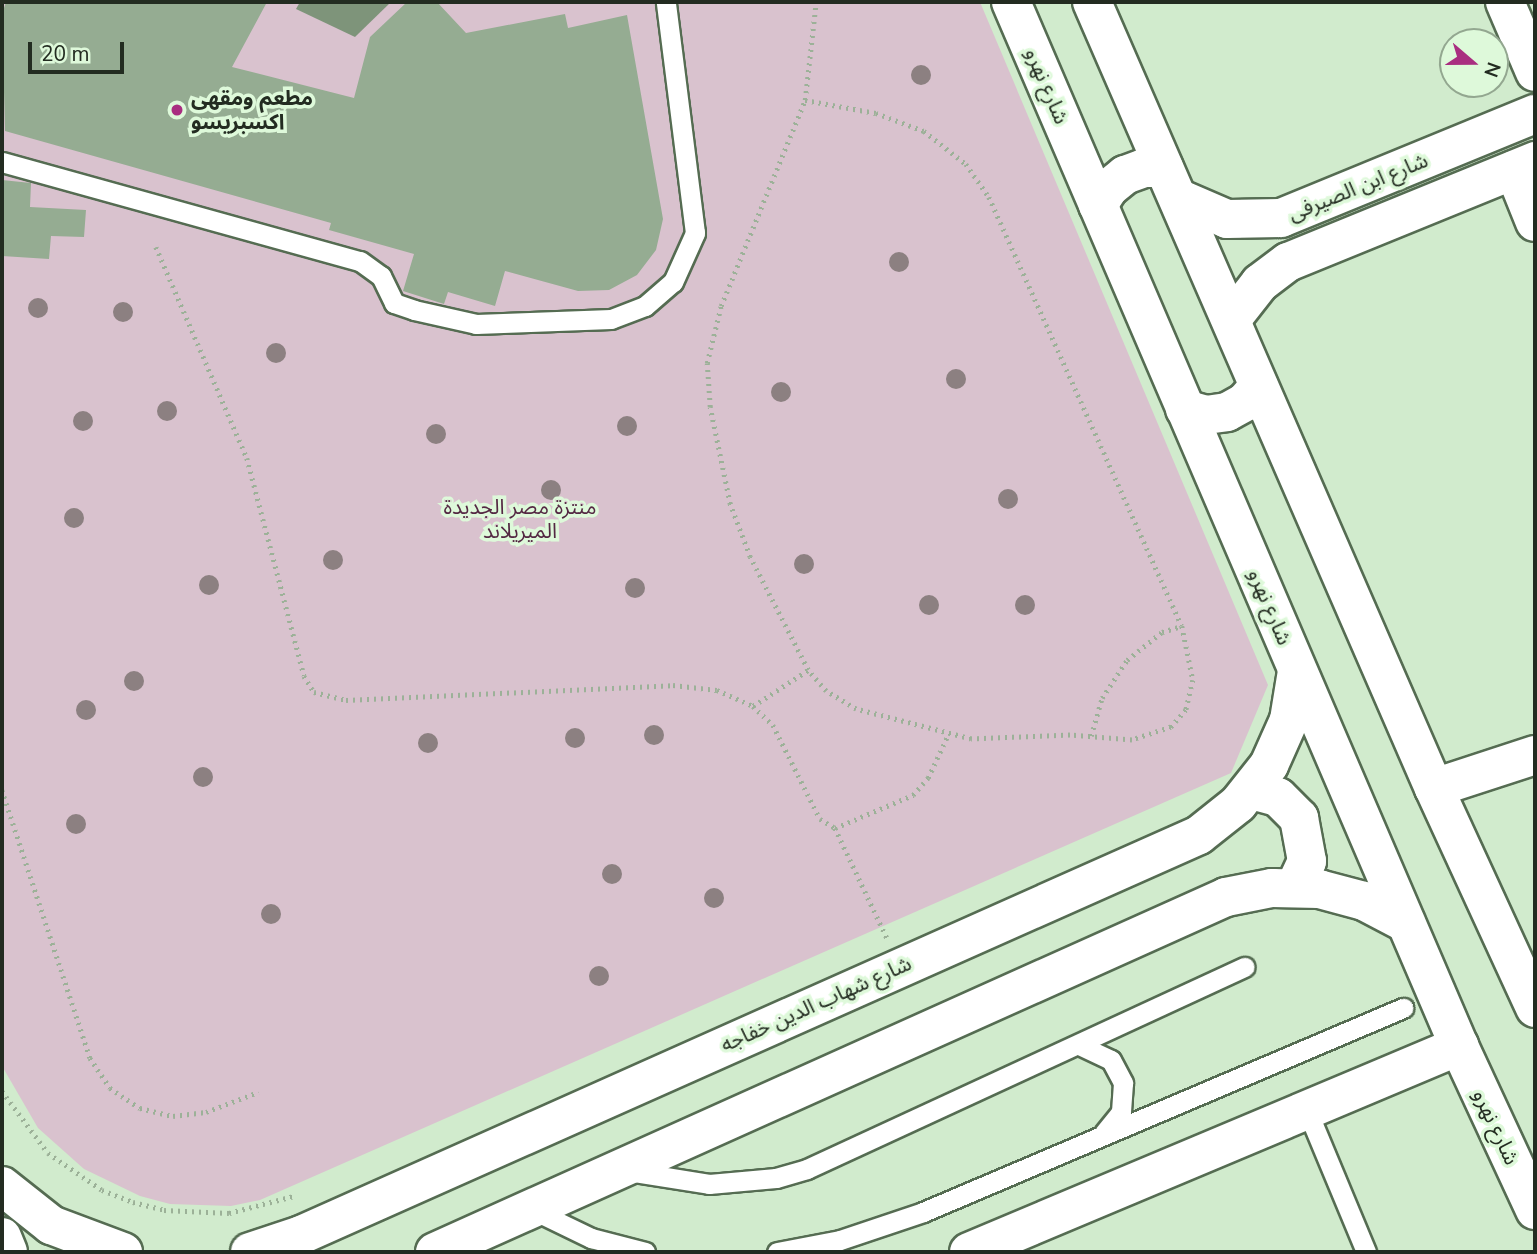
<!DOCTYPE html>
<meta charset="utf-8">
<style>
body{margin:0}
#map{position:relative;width:1537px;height:1254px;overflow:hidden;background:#d1ebcd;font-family:"Nunito Sans","Noto Sans Arabic",sans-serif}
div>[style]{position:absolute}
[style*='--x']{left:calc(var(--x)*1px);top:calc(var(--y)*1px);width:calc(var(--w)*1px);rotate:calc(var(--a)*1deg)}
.green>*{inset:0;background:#d9c2ce}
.water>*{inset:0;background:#7e947a}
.building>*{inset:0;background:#95ac92}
.path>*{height:4.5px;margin-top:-2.25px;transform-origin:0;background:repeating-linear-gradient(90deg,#9cb198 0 2px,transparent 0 7px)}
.roads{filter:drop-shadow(2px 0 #556c52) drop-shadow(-2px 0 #556c52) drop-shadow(0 2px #556c52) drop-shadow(0 -2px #556c52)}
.lane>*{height:19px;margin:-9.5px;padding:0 9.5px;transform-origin:9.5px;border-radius:9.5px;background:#fff}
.street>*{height:38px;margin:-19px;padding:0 19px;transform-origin:19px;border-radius:19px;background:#fff}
.primary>*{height:38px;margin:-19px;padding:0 19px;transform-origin:19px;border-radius:19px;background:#fff}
.trees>*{width:20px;height:20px;margin:-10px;border-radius:50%;background:#8c8081}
.dots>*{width:19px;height:19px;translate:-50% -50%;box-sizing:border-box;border:4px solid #def9da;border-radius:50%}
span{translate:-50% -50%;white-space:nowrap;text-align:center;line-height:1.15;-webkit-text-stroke:7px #def9da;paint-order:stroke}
.street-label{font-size:21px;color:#232c21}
.poi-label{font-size:21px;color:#232c21;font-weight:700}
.left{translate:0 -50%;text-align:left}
.park-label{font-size:21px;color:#542843}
.frame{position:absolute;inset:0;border:4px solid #232c21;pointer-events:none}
.north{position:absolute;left:1439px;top:28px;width:70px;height:70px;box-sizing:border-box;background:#def9da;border:2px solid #93a790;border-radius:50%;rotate:110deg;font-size:19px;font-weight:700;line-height:28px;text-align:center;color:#232c21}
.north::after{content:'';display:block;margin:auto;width:24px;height:32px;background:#a92e80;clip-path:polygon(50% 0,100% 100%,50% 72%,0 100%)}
.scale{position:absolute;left:28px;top:42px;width:96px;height:32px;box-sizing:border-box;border:4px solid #232c21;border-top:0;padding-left:9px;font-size:21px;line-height:24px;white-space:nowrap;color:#232c21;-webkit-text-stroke:5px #def9da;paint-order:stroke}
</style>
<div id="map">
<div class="green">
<div style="clip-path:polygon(2px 2px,980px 2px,1268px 685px,1231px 773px,260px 1200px,231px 1206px,170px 1204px,140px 1196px,84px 1169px,38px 1128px,2px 1066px)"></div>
</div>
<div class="water">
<div style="clip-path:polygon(300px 2px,391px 2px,355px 37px,296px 9px)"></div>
</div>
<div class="building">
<div style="clip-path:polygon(6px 2px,267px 2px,232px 67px,354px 98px,370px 37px,407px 2px,437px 2px,466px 33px,565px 14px,568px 28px,627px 15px,663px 219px,656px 250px,637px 275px,609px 290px,578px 291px,505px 271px,495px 306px,448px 292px,444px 304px,403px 291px,414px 254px,329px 230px,331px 223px,5px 131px,2px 14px)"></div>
<div style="clip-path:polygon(2px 180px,31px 183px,30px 207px,86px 210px,84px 237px,51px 236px,49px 259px,2px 256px)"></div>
</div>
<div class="path">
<div style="--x:805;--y:100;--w:72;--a:10.4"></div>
<div style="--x:876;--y:113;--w:51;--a:20.6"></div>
<div style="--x:924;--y:131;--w:53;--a:38.2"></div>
<div style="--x:966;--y:164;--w:40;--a:55.1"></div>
<div style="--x:989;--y:197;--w:470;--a:65.8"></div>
<div style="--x:1182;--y:626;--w:55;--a:78.5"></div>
<div style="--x:1193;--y:680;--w:31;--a:103"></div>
<div style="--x:1186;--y:710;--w:23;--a:131"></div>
<div style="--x:1171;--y:727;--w:41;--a:161.6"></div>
<div style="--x:1132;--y:740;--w:62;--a:-175.4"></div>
<div style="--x:1070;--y:735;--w:99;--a:177.7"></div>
<div style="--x:971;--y:739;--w:119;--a:-165.4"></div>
<div style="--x:856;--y:709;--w:35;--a:-149"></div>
<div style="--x:826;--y:691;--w:28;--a:-131"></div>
<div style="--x:808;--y:670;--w:127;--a:-117.2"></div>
<div style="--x:750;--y:557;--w:57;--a:-110.7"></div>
<div style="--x:730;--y:504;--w:99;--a:-101.7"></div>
<div style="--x:710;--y:407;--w:44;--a:-93.9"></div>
<div style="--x:707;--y:363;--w:59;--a:-76.2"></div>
<div style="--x:721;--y:306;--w:222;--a:-67.8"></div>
<div style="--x:805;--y:100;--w:99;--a:-83.6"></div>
<div style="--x:156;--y:247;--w:230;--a:66.7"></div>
<div style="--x:247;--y:458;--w:225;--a:75.3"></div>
<div style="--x:304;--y:676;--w:19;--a:58"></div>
<div style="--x:314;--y:692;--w:33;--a:14"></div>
<div style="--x:346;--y:700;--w:327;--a:-2.6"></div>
<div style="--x:673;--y:685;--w:44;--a:6.5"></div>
<div style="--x:717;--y:690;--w:39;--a:24"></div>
<div style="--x:753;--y:706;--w:28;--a:44"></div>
<div style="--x:773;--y:725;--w:105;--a:63.4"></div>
<div style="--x:820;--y:819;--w:17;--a:31"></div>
<div style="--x:835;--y:828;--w:85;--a:-22.9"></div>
<div style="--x:913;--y:795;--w:23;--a:-49"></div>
<div style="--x:928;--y:778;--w:47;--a:-65.1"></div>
<div style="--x:753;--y:706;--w:66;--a:-33.2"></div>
<div style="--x:1091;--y:736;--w:40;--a:-74"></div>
<div style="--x:1102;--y:698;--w:45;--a:-56.7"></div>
<div style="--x:1127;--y:660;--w:45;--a:-38.7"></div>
<div style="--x:1162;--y:632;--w:21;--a:-17"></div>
<div style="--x:2;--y:790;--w:282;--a:71.8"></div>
<div style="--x:90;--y:1058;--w:36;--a:56"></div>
<div style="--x:110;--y:1088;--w:36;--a:34"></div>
<div style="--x:140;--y:1108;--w:34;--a:14"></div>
<div style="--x:173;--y:1116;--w:33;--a:-7"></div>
<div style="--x:206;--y:1112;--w:56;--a:-21"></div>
<div style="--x:835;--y:828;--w:122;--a:64.7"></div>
<div style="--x:2;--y:1091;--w:77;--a:53.4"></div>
<div style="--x:48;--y:1153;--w:65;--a:34.4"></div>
<div style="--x:102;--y:1190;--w:33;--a:21"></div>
<div style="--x:133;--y:1202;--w:32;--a:14"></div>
<div style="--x:164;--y:1210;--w:65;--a:2.6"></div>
<div style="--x:229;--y:1213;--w:67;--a:-14.7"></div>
</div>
<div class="roads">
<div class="lane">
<div style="--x:2;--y:162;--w:371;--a:15.5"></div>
<div style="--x:360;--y:261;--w:26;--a:36"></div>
<div style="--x:381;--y:276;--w:30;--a:64"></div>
<div style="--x:394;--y:303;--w:21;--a:19"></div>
<div style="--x:414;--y:310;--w:64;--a:12.7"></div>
<div style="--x:476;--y:324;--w:135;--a:-2.1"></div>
<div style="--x:611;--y:319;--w:36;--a:-21"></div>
<div style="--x:645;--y:306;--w:37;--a:-41"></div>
<div style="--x:673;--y:282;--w:54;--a:-65.8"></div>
<div style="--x:695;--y:233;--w:233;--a:-97.2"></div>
<div style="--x:1079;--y:1045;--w:35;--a:25"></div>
<div style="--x:1111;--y:1060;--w:26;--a:62"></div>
<div style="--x:1123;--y:1083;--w:29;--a:94"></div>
<div style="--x:1121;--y:1112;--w:27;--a:129"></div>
<div style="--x:1307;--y:1110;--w:154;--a:67.4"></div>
<div style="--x:628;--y:1171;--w:82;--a:9.1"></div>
<div style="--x:709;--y:1184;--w:67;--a:-5.1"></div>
<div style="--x:776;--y:1178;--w:32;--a:-16"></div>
<div style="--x:807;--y:1169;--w:482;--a:-24.8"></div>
<div style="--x:531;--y:1209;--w:67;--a:25.8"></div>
<div style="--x:591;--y:1238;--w:56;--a:14.5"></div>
<div style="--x:777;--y:1252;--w:64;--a:-10.8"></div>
<div style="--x:840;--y:1240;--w:88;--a:-18.6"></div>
<div style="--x:923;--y:1212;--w:522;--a:-23.03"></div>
</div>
<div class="street">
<div style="--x:1011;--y:2;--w:1136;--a:66.77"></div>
<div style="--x:1459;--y:1046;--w:181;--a:65.1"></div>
<div style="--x:1092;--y:2;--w:857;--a:66.49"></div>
<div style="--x:1434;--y:788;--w:242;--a:65.3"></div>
<div style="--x:1505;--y:2;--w:76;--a:66.8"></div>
<div style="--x:1514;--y:170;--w:56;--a:68"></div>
<div style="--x:1178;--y:198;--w:53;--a:23.2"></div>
<div style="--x:1227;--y:219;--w:54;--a:-1.1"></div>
<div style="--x:1281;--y:218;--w:274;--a:-22.3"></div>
<div style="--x:1098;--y:205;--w:20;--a:-57"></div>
<div style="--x:1109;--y:188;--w:21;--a:-39"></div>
<div style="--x:1125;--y:175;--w:20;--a:-20"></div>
<div style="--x:1144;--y:168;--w:20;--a:0"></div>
<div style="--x:1231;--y:320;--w:47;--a:-51.9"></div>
<div style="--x:1260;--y:283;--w:35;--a:-37"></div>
<div style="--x:1288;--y:262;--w:267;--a:-22.2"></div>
<div style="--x:1185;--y:409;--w:22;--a:16"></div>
<div style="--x:1206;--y:415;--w:21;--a:-8"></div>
<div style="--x:1227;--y:412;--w:21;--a:-29"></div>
<div style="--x:1245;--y:402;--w:21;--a:-49"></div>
<div style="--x:1434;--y:788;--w:106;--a:-18.1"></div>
<div style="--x:1251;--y:790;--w:28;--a:15"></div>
<div style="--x:1278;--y:797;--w:30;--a:45"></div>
<div style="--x:1299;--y:818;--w:44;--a:79.5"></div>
<div style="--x:1307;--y:861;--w:29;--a:115"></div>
<div style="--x:2;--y:1186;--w:63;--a:38.5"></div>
<div style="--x:51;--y:1225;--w:77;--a:20.6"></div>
<div style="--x:250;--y:1252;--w:54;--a:-18.4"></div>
<div style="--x:301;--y:1235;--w:983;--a:-24.01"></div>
<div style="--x:1199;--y:835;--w:50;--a:-38.5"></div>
<div style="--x:1238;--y:804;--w:50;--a:-51.5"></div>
<div style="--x:1269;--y:765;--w:49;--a:-66"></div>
<div style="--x:1289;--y:720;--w:50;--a:-80.7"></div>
<div style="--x:435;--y:1252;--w:867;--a:-24.17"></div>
<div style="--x:1226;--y:897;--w:47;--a:-11.1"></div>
<div style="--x:1272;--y:888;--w:47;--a:1.2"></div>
<div style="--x:1319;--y:889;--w:47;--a:14.9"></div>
<div style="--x:1364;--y:901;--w:47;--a:27.6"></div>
<div style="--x:969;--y:1252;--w:532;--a:-22.8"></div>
</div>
<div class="primary">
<div style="--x:2;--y:1237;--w:16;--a:68"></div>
</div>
</div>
<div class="trees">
<div style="left:921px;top:75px"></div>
<div style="left:899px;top:262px"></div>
<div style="left:38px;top:308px"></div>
<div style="left:123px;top:312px"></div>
<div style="left:276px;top:353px"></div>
<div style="left:956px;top:379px"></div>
<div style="left:781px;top:392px"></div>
<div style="left:167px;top:411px"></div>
<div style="left:83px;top:421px"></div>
<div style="left:627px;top:426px"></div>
<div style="left:436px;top:434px"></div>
<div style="left:551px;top:490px"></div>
<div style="left:1008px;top:499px"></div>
<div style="left:74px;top:518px"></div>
<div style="left:333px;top:560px"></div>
<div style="left:804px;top:564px"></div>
<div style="left:209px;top:585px"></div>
<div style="left:635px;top:588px"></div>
<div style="left:929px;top:605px"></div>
<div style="left:1025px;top:605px"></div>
<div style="left:134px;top:681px"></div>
<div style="left:86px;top:710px"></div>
<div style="left:654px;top:735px"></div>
<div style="left:575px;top:738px"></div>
<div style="left:428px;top:743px"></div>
<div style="left:203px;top:777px"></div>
<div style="left:76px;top:824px"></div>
<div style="left:612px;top:874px"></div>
<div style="left:714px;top:898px"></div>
<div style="left:271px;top:914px"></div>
<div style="left:599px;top:976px"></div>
</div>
<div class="dots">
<div style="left:177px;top:110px;background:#a92e80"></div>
</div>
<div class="street-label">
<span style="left:1047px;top:86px;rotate:67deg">شارع نهرو</span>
<span style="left:1358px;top:187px;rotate:-22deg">شارع ابن الصيرفى</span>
<span style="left:1270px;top:607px;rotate:67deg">شارع نهرو</span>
<span style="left:816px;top:1004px;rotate:-24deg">شارع شهاب الدين خفاجه</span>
<span style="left:1496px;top:1127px;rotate:65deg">شارع نهرو</span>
</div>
<div class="poi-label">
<span class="left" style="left:191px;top:110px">مطعم ومقهى<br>اكسبريسو</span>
</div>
<div class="park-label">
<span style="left:520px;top:519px">منتزة مصر الجديدة<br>الميريلاند</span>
</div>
<div class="frame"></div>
<div class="north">N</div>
<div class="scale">20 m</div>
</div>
